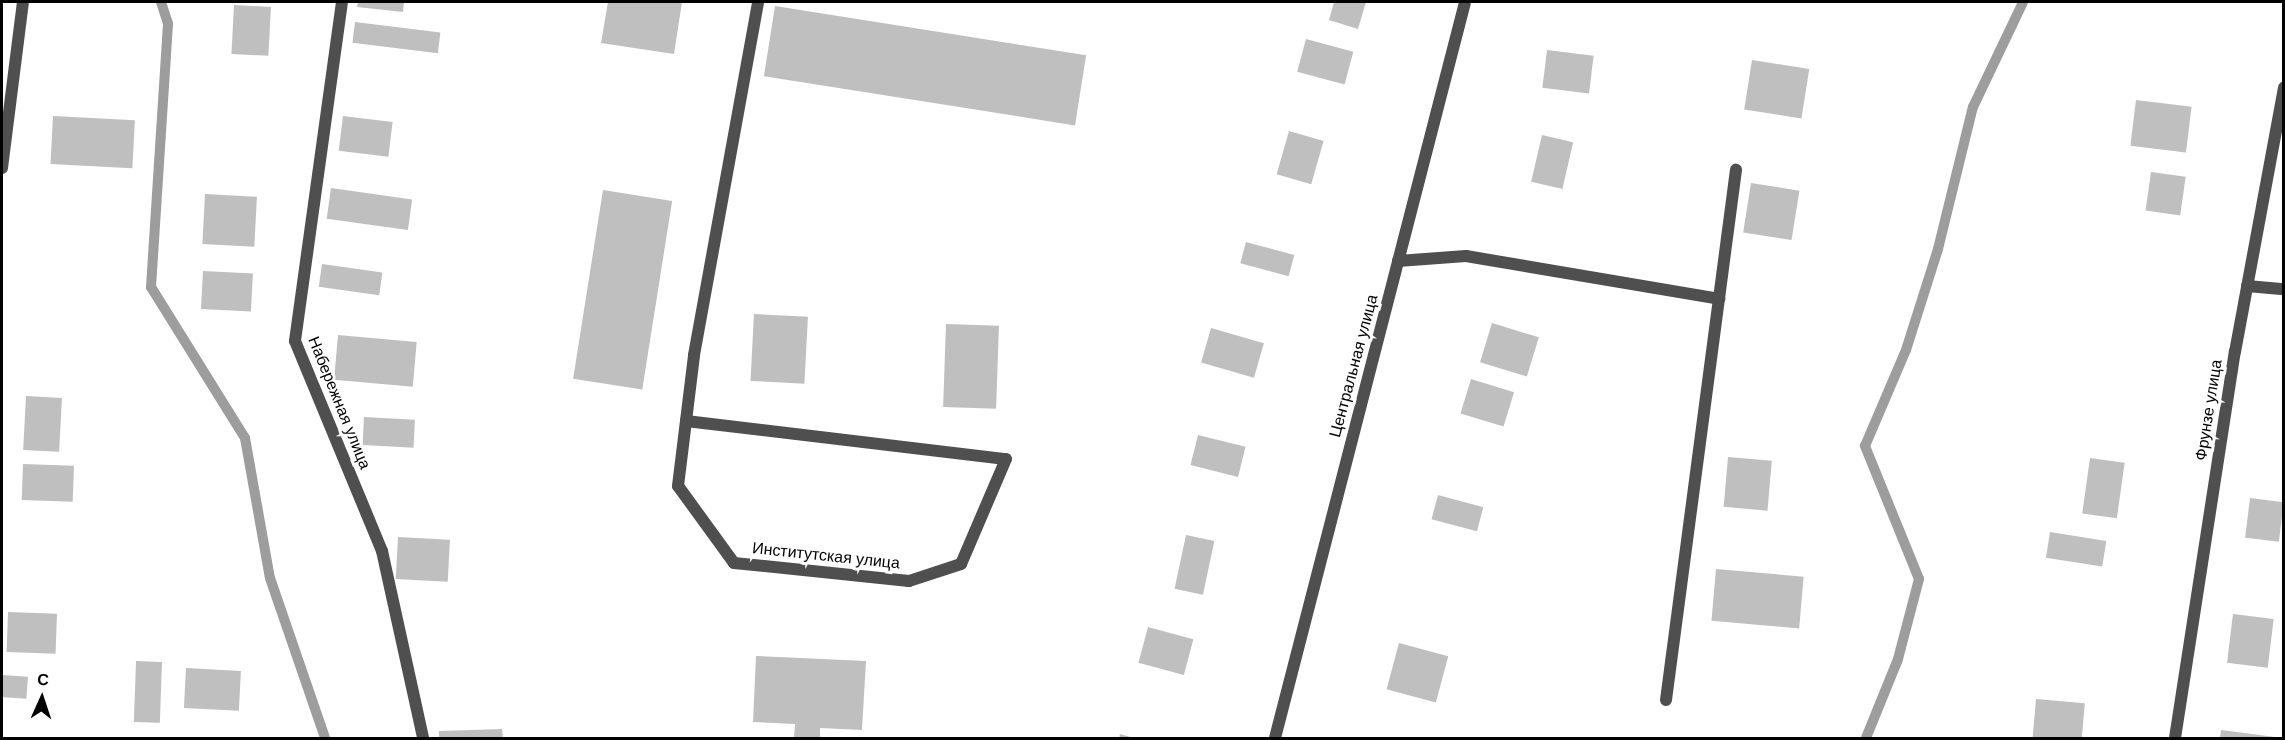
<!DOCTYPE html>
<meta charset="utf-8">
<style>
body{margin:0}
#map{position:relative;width:2285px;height:740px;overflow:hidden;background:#fff;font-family:"DM Sans",sans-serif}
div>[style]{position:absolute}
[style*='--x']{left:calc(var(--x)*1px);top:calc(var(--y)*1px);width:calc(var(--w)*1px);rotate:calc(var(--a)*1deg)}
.stream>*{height:10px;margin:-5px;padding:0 5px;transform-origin:5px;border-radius:5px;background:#9d9d9d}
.building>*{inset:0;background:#bfbfbf;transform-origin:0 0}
.minor>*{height:12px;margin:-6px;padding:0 6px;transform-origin:6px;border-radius:6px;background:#4f4f4f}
span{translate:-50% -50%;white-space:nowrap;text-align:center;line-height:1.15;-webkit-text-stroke:6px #fff;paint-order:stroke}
.street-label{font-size:16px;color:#000}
.frame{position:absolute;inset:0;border:3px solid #000;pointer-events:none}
.north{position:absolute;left:12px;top:668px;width:60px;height:60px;-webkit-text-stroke:4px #fff;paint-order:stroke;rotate:3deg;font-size:16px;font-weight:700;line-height:24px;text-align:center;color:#000}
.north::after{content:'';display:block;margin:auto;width:21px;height:27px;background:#000;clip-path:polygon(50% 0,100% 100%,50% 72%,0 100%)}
</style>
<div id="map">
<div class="stream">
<div style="--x:161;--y:2;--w:23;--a:72"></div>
<div style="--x:168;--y:24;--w:264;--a:93.7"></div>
<div style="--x:151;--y:287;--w:178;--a:58.1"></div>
<div style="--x:245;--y:438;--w:142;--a:79.9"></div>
<div style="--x:270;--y:578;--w:169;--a:71"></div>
<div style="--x:1866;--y:738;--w:85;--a:-67.9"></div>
<div style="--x:1898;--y:659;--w:83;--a:-75.3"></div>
<div style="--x:1919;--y:579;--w:144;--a:-112.1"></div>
<div style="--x:1865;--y:446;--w:104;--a:-66.9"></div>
<div style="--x:1906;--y:350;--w:106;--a:-72.4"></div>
<div style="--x:1938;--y:249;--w:146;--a:-76.2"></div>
<div style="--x:1973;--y:107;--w:116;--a:-64.5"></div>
</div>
<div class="building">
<div style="clip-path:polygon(358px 2px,404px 2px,403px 12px,357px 7px)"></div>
<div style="clip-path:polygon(608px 2px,682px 2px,674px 54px,601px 43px)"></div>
<div style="clip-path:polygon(1334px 2px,1366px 2px,1358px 29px,1329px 20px)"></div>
<div style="left:234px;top:5px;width:37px;height:49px;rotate:3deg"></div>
<div style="left:775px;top:6px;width:315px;height:71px;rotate:9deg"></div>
<div style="left:355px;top:22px;width:86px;height:21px;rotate:7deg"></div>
<div style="left:1306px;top:39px;width:49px;height:34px;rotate:15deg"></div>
<div style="left:1547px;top:50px;width:47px;height:38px;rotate:7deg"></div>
<div style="left:1752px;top:60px;width:58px;height:50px;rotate:9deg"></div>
<div style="left:2136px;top:100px;width:56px;height:46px;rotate:7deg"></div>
<div style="left:53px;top:116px;width:82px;height:48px;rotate:3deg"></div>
<div style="left:343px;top:116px;width:50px;height:35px;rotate:7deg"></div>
<div style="left:1289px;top:131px;width:36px;height:45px;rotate:16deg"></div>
<div style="left:1542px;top:135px;width:32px;height:48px;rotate:13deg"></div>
<div style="left:2151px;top:172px;width:35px;height:39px;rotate:8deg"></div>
<div style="left:1751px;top:183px;width:49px;height:50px;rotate:9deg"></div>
<div style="left:331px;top:188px;width:82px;height:31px;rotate:8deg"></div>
<div style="left:603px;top:190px;width:70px;height:191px;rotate:9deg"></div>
<div style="left:205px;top:194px;width:52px;height:50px;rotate:3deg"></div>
<div style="left:1246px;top:242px;width:50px;height:22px;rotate:15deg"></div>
<div style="left:322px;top:264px;width:61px;height:23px;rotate:8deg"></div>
<div style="left:203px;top:271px;width:50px;height:38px;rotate:3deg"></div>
<div style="left:754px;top:314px;width:54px;height:67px;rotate:3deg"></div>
<div style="left:1492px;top:323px;width:49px;height:41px;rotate:17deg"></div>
<div style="left:946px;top:324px;width:53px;height:83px;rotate:2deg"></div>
<div style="left:1211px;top:328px;width:55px;height:36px;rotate:16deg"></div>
<div style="left:338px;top:335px;width:79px;height:45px;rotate:5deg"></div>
<div style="left:1471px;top:379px;width:45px;height:36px;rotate:17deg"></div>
<div style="left:26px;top:396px;width:36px;height:54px;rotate:3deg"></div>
<div style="left:364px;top:417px;width:51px;height:28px;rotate:3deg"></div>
<div style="left:1198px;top:435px;width:49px;height:31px;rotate:14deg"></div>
<div style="left:1728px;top:457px;width:44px;height:50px;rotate:5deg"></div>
<div style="left:2090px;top:458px;width:35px;height:56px;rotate:8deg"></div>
<div style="left:23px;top:464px;width:51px;height:36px;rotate:2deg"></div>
<div style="left:1438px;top:495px;width:47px;height:25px;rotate:15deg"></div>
<div style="left:2250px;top:498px;width:34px;height:40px;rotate:7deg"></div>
<div style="left:2050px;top:532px;width:57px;height:26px;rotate:9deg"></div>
<div style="left:1186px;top:535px;width:29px;height:55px;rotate:12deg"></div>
<div style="left:398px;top:537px;width:52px;height:42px;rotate:3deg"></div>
<div style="left:1716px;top:569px;width:88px;height:52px;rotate:5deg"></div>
<div style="left:8px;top:612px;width:49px;height:40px;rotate:2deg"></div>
<div style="left:2233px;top:614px;width:41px;height:49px;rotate:7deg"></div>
<div style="left:1148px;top:627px;width:47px;height:37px;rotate:15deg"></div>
<div style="left:1399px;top:643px;width:51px;height:48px;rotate:15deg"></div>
<div style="clip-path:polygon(756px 656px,866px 661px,862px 730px,820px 728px,820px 738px,794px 738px,795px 724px,753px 722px)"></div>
<div style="left:136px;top:661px;width:26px;height:61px;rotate:2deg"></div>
<div style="left:186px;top:668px;width:55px;height:40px;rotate:3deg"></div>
<div style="left:2px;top:675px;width:26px;height:22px;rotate:4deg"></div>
<div style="left:2036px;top:699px;width:49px;height:39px;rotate:5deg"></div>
<div style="clip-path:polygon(502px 729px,503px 738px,439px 738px,439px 731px)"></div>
<div style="clip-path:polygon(2221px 730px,2275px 737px,2275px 738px,2220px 738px)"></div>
<div style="clip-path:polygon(1120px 734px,1134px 738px,1119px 738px)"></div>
</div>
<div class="minor">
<div style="--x:342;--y:2;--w:342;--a:97.9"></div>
<div style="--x:295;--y:341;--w:227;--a:67.5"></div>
<div style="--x:382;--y:551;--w:191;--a:77.6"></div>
<div style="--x:2;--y:168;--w:167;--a:-82.8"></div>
<div style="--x:1398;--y:261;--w:68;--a:-4.2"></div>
<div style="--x:1466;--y:256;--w:257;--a:9.6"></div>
<div style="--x:2247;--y:286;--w:37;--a:5"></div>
<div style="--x:686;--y:421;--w:322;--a:6.8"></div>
<div style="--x:1006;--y:459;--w:114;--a:113.2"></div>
<div style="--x:961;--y:564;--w:55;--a:161.9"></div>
<div style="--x:909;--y:581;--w:176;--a:-174.1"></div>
<div style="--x:734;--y:563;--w:95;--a:-126"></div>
<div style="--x:678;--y:486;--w:132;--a:-83"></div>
<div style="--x:694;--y:355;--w:359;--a:-79.7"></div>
<div style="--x:1666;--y:700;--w:535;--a:-82.48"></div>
<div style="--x:1275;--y:738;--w:760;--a:-75.52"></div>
<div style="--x:2175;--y:738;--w:391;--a:-81.2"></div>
<div style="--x:2235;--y:352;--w:269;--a:-79.5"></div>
</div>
<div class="street-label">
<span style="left:1354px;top:366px;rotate:-75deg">Центральная улица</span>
<span style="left:339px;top:403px;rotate:68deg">Набережная улица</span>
<span style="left:2209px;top:410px;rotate:-81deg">Фрунзе улица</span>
<span style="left:826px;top:556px;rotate:6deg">Институтская улица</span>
</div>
<div class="frame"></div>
<div class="north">С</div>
</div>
